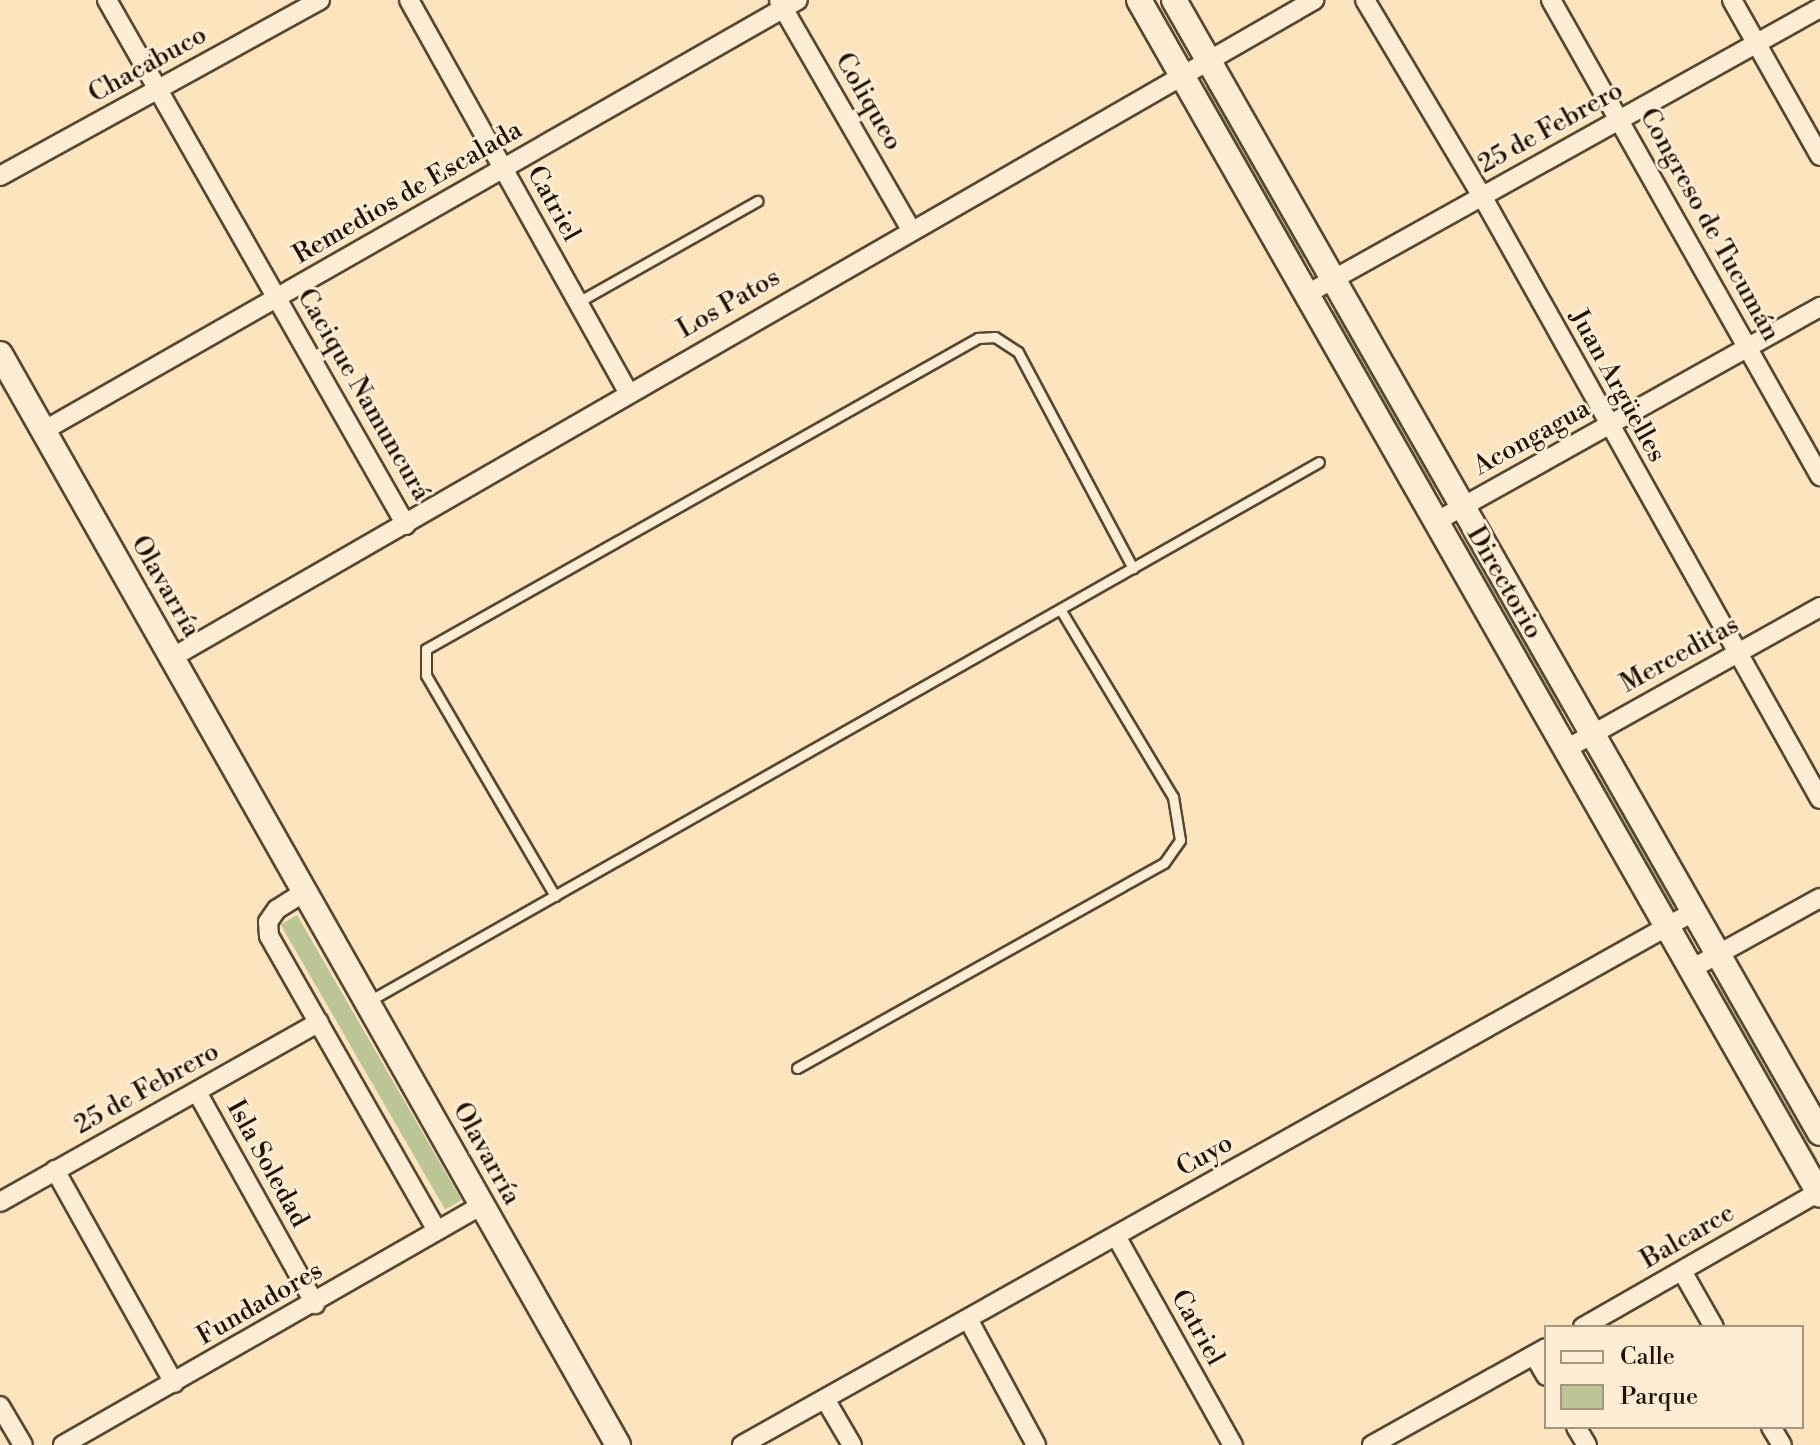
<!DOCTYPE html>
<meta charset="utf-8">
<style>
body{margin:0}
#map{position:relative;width:1820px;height:1445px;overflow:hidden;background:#fce4bf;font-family:"Libre Bodoni",serif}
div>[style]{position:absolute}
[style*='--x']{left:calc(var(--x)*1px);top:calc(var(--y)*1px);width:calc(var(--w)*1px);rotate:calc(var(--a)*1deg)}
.green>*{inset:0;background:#bbc595;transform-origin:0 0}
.roads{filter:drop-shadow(2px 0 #594631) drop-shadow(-2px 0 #594631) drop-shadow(0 2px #594631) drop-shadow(0 -2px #594631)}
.lane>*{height:9px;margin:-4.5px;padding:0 4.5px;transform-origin:4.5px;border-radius:4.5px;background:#fdedd5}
.street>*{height:18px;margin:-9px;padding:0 9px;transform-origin:9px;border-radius:9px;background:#fdedd5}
.secondary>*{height:24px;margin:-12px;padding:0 12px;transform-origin:12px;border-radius:12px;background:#fdedd5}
span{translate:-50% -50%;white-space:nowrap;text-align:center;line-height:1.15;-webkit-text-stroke:6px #fdedd5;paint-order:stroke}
.street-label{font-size:26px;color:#231102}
.legend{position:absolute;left:1544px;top:1325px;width:260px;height:104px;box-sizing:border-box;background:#fdedd5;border:2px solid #a69581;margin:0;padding:10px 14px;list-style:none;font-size:24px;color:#231102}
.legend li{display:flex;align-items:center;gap:16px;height:40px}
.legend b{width:40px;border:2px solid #a69581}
</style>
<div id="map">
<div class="green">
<div style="left:1208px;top:86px;width:197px;height:7px;rotate:60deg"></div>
<div style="clip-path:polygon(1335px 310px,1440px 486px,1434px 490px,1330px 313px)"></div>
<div style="left:1466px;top:536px;width:200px;height:6px;rotate:61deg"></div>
<div style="left:1590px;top:761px;width:173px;height:7px;rotate:59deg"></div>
<div style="left:297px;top:915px;width:329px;height:19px;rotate:60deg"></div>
<div style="clip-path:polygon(1718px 983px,1818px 1160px,1813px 1163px,1712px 987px)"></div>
</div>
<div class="roads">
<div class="lane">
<div style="--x:578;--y:302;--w:206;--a:-29.4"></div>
<div style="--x:555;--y:896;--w:256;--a:-120.3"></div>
<div style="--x:426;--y:675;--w:26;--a:-90"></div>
<div style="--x:426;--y:649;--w:634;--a:-29.4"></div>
<div style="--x:978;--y:338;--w:17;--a:-3"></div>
<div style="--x:995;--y:337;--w:27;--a:33"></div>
<div style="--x:1018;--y:352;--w:245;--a:62"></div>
<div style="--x:369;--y:1001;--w:1092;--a:-29.57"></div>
<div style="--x:797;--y:1068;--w:420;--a:-29.2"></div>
<div style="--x:1164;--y:863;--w:28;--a:-55"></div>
<div style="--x:1180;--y:840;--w:44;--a:-99.2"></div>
<div style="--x:1173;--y:797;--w:219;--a:-121"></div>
</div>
<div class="street">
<div style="--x:107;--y:0;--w:604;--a:60.34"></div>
<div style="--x:409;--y:0;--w:449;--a:60.8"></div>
<div style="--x:1365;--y:0;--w:228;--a:59.2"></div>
<div style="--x:1482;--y:196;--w:691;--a:60.73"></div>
<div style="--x:1551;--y:0;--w:547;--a:60.53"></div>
<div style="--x:1732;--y:0;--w:179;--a:60.6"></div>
<div style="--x:779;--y:1;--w:264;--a:60"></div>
<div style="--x:0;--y:176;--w:365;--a:-28.8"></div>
<div style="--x:1307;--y:294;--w:587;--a:-29.14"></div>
<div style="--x:43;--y:431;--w:869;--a:-29.72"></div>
<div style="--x:1437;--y:521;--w:439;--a:-29.2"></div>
<div style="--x:173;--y:657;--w:1317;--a:-29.93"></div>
<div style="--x:1566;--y:749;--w:291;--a:-29.2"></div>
<div style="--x:306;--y:891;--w:34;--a:148"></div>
<div style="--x:277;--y:909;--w:16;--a:125"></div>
<div style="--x:268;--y:922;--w:14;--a:86"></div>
<div style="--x:269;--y:936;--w:339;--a:60.3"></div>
<div style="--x:1693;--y:968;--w:145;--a:-28.9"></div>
<div style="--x:197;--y:1092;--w:243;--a:60.9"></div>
<div style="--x:55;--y:1170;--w:244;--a:60.8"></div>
<div style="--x:0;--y:1202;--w:366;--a:-29.4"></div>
<div style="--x:1116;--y:1236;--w:240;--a:60.8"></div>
<div style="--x:1682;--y:1271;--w:64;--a:60.3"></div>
<div style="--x:968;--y:1319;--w:143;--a:61.6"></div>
<div style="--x:1583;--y:1327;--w:272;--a:-29.8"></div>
<div style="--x:1534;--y:1355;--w:24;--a:60"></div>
<div style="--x:825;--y:1399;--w:53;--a:59.6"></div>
<div style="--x:0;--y:1406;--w:45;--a:59.5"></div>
<div style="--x:1576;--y:1427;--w:21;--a:59"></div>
<div style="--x:1771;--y:1427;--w:21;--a:59"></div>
<div style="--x:63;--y:1445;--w:483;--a:-29.8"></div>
<div style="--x:742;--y:1445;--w:1090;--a:-29.27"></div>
<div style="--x:1372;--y:1445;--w:199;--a:-29.1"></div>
</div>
<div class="secondary">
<div style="--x:1139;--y:0;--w:1375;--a:60.32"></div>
<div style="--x:1174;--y:0;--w:1304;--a:60.31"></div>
<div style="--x:0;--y:354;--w:1254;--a:60.47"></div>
</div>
</div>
<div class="street-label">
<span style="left:148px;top:65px;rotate:-29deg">Chacabuco</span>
<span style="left:868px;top:102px;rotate:60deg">Coliqueo</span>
<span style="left:1551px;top:128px;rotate:-29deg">25 de Febrero</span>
<span style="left:408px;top:193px;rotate:-30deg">Remedios de Escalada</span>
<span style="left:553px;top:204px;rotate:61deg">Catriel</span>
<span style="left:1709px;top:225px;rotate:61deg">Congreso de Tucumán</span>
<span style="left:729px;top:304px;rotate:-30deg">Los Patos</span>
<span style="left:1617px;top:386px;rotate:61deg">Juan Argüelles</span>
<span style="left:363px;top:395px;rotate:60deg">Cacique Namuncurá</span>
<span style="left:1532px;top:438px;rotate:-29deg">Acongagua</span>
<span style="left:1504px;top:583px;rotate:60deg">Directorio</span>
<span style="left:165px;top:587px;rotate:60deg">Olavarría</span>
<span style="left:1680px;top:655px;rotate:-29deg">Merceditas</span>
<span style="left:147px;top:1089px;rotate:-29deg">25 de Febrero</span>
<span style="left:486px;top:1154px;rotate:61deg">Olavarría</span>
<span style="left:1205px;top:1156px;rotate:-29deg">Cuyo</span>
<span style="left:267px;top:1164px;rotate:61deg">Isla Soledad</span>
<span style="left:1688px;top:1237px;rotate:-30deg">Balcarce</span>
<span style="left:260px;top:1304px;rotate:-30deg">Fundadores</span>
<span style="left:1197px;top:1328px;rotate:61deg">Catriel</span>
</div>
<ul class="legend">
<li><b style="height:10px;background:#fdedd5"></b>Calle</li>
<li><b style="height:22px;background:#bbc595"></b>Parque</li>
</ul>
</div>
